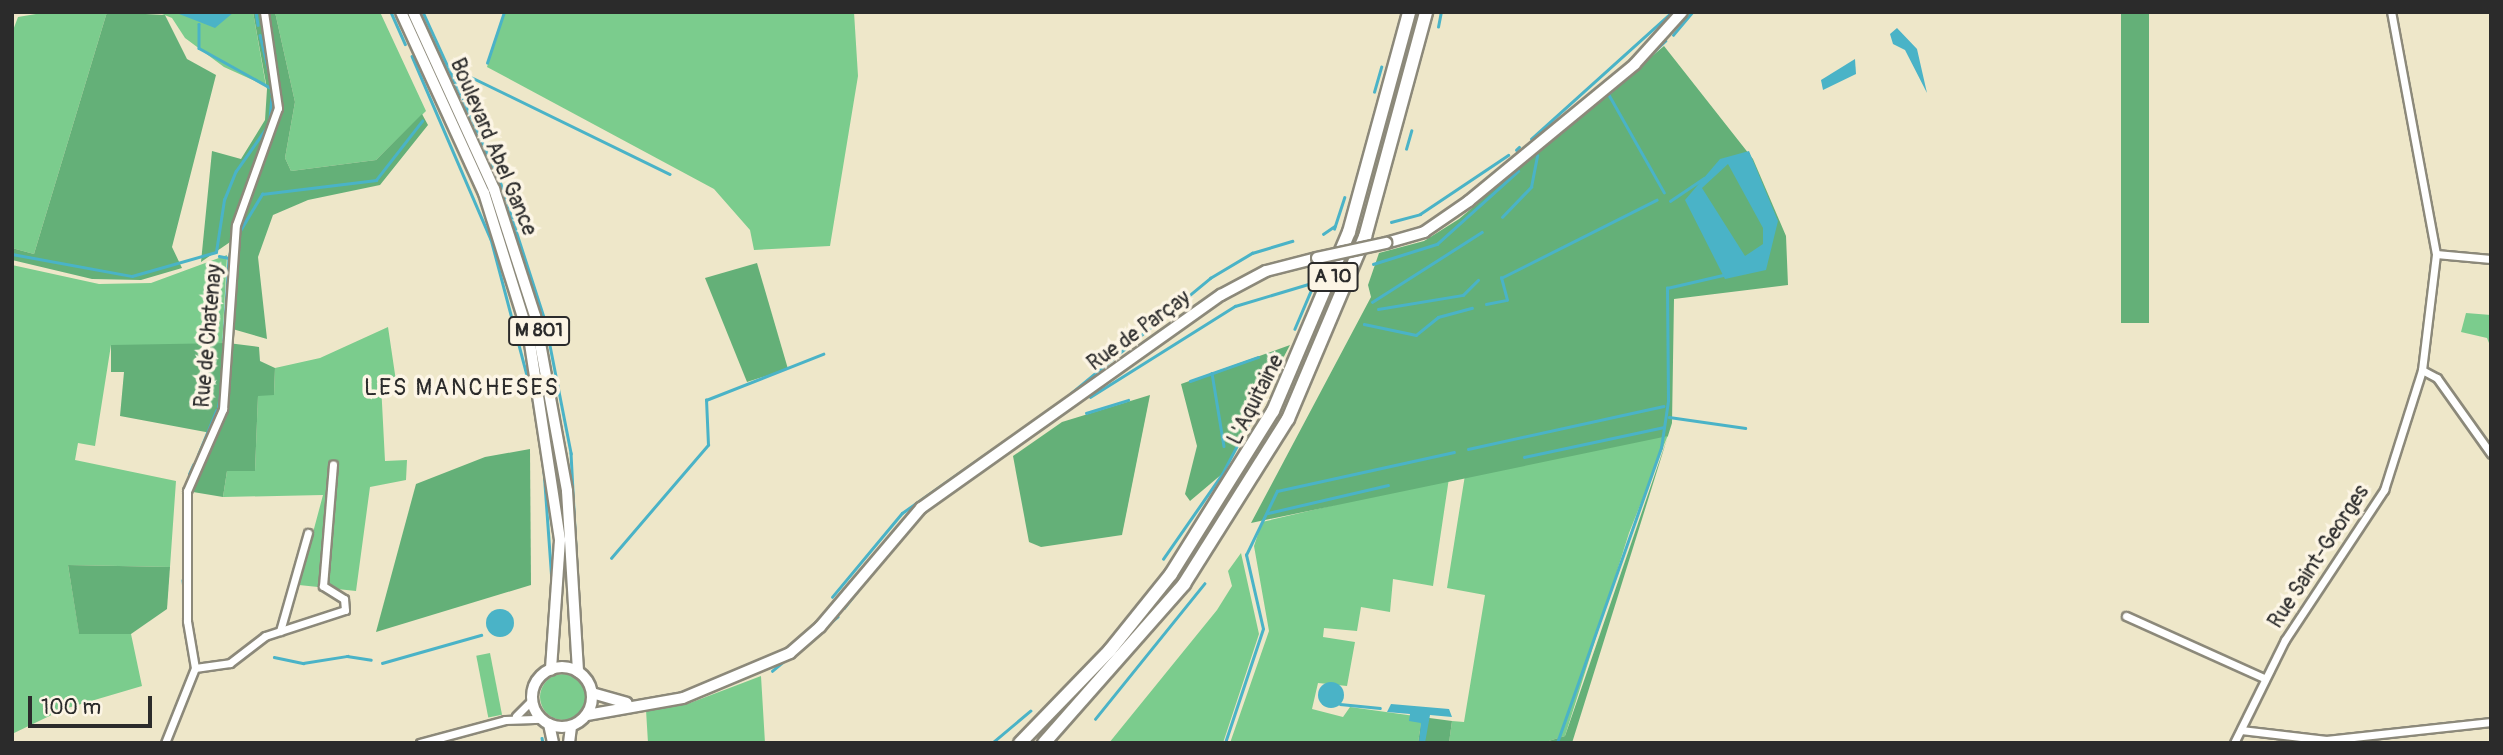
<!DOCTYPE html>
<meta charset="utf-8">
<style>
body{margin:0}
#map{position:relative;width:2503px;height:755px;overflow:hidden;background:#eee7c9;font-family:Pangolin,sans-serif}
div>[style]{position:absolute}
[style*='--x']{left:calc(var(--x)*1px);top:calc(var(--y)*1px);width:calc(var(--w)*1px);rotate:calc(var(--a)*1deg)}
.green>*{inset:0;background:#7bcc8d;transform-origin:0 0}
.round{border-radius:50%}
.forest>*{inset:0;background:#64b078;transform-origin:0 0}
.water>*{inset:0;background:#4ab3c7}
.stream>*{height:2.5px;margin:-1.25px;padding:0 1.25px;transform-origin:1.25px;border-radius:1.25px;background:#4ab3c7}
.roads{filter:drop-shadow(2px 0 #8c897a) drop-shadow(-2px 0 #8c897a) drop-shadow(0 2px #8c897a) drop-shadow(0 -2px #8c897a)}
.street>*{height:7px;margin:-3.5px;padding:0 3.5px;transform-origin:3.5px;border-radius:3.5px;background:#fff}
.secondary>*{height:10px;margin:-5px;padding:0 5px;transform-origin:5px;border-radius:5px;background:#fff}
.primary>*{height:10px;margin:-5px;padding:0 5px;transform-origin:5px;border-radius:5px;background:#fff}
.primary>.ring{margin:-5px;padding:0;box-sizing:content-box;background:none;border:10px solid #fff;border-radius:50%}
.highway>*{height:12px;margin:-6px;padding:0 6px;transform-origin:6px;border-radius:6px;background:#fff}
.bridges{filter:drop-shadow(2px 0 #8c897a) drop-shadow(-2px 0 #8c897a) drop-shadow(0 2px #8c897a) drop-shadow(0 -2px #8c897a)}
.secondary-bridge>*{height:10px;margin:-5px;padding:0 5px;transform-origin:5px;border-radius:5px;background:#fff}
span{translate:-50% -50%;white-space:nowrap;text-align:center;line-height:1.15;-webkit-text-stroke:7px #fcf5e5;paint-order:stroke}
.shield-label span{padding:2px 5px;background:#fcf5e5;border:2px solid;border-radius:5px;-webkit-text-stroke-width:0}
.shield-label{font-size:19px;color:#2b2b2b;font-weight:700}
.street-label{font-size:21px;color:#2b2b2b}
.neighbourhood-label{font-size:23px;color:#2b2b2b;letter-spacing:2px}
.frame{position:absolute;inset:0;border:14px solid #2b2b2b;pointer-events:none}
.scale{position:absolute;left:28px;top:696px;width:124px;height:32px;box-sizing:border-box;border:4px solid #2b2b2b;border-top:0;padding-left:9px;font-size:21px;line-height:24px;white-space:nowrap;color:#2b2b2b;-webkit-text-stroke:5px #fcf5e5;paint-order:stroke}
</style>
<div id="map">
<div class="green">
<div style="clip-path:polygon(48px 12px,107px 12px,34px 254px,12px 248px,12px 33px,18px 17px)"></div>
<div style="clip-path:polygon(157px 12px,253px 12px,266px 86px,224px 67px,185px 38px,172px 18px)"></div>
<div style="clip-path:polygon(275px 12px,380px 12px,426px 111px,376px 160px,291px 171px,285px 158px,295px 102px)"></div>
<div style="clip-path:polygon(504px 12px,854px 12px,858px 76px,830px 246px,754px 250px,750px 230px,714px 189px,487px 67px)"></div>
<div style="clip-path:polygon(227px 255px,222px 347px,111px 345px,95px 446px,78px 443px,75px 460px,176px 481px,170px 567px,68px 565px,79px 633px,131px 634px,142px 686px,64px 709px,12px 734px,12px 265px,99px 284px,151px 283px)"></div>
<div style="clip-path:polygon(2466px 313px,2491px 315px,2491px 348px,2487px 338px,2461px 332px)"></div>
<div style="clip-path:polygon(388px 327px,396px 381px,381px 384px,385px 461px,407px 460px,406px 480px,370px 487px,356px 591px,299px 585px,323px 495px,223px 497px,227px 471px,255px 471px,258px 395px,274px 395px,275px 368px,320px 358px)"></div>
<div style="clip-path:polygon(1668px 435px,1629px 533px,1565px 736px,1542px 743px,1449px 743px,1452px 721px,1464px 722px,1485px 595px,1447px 588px,1465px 475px)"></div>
<div style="clip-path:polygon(1449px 478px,1433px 586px,1393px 579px,1390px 612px,1361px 607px,1357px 631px,1324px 628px,1323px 637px,1355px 642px,1347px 686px,1318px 683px,1312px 709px,1343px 717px,1350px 707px,1422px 717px,1418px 743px,1230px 743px,1269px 631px,1254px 546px,1262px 522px)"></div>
<div style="clip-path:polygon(1241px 553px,1259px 634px,1223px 743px,1109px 743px,1217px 610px,1232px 586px,1228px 571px)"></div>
<div style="left:490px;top:653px;width:63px;height:14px;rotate:79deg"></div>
<div class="round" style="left:540px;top:674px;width:46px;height:46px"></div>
<div style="clip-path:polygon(761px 676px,765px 743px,648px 743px,646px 710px,690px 703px)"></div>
</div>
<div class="forest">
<div style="clip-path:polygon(107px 12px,165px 15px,187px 59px,216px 75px,172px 247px,182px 268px,141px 280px,92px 279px,12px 260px,12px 248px,34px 254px)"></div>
<div style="clip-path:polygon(253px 12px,275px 12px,295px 102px,285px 158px,291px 171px,376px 160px,422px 114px,428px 125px,380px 185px,308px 200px,273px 215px,258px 257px,267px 339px,229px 328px,233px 240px,201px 262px,212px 151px,241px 159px,265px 120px,267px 89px)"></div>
<div style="left:2121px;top:12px;width:28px;height:311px"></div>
<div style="clip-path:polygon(1664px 46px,1753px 159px,1786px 236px,1788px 285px,1674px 299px,1672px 423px,1572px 743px,1542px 743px,1565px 736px,1668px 436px,1251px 523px,1371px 297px,1368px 285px,1379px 253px,1424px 241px,1459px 219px)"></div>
<div style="clip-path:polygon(757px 263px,788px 369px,747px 382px,705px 278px)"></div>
<div style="clip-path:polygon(228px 343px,259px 347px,260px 361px,275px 368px,274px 395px,258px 396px,255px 471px,227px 471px,223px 497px,187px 491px,211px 433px,120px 416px,124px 372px,111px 372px,111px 345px)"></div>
<div style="clip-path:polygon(1290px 345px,1222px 474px,1190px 501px,1185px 494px,1197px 446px,1181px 384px)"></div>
<div style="clip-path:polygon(1150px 395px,1122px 535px,1041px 547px,1029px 542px,1013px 456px,1062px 422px)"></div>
<div style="clip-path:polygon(530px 449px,531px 585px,376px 632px,416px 484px,485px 457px)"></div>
<div style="clip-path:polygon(68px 565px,170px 567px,167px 609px,131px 634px,79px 634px)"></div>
<div style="clip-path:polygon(1422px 717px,1452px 721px,1449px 743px,1418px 743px)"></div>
</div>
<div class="water">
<div style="clip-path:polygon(174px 12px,234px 12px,215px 28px)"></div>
<div style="clip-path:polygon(1897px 28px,1917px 49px,1927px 93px,1905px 50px,1893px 44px,1890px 34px)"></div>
<div style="clip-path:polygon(1855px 59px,1856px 74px,1823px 90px,1821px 80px)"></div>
<div style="clip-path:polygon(evenodd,1749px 151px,1778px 221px,1766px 270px,1725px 279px,1685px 200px,1720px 159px,1749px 151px,1728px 164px,1763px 228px,1763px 244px,1745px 256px,1702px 188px,1728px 164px)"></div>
<div class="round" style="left:486px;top:609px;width:28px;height:28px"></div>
<div class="round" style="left:1318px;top:682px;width:26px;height:26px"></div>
<div style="clip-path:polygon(1391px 704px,1449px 709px,1452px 717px,1430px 715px,1425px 743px,1419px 743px,1421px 723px,1409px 721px,1410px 714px,1387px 712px)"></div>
</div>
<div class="stream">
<div style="--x:256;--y:12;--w:13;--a:81"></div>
<div style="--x:391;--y:12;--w:35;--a:66"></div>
<div style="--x:423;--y:12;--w:186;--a:65.5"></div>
<div style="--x:500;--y:181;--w:146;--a:72.1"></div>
<div style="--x:545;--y:320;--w:136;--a:78.9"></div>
<div style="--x:571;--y:453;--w:169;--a:87"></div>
<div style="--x:199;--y:24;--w:24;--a:90"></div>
<div style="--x:199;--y:48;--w:82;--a:29.1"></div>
<div style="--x:1438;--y:27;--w:15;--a:-79"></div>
<div style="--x:260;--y:35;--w:42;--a:76.3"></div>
<div style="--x:1673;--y:35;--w:30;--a:-50"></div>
<div style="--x:412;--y:56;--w:199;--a:66.7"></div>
<div style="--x:491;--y:239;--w:164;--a:75.2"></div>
<div style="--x:487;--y:63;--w:54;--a:-71.6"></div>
<div style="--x:471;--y:77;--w:221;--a:26"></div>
<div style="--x:1374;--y:92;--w:26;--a:-74"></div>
<div style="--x:271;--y:94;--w:8;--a:-83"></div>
<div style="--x:1531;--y:139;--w:190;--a:-42"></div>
<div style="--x:1406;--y:149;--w:19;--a:-74"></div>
<div style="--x:1516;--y:150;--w:4;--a:-45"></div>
<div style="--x:1664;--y:193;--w:114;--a:-119.5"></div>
<div style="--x:1608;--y:94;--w:78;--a:-42.9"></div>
<div style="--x:1670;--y:201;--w:41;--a:-34.1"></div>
<div style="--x:1502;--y:217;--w:42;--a:-46"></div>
<div style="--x:1531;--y:187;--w:32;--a:-79"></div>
<div style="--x:1391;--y:222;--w:30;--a:-15"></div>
<div style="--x:1420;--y:214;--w:106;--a:-33.8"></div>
<div style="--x:1334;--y:229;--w:33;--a:-72"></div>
<div style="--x:238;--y:234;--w:47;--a:-59"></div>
<div style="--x:262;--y:194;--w:115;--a:-7"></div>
<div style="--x:376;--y:180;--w:75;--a:-52.1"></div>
<div style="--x:1323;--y:234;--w:14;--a:-34"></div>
<div style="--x:12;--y:254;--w:122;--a:10.4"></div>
<div style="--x:132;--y:276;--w:87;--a:-15.9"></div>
<div style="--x:216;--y:252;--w:53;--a:-81.3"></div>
<div style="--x:224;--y:200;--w:31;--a:-68"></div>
<div style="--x:236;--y:171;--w:57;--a:-54.9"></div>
<div style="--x:269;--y:124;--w:25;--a:-85"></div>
<div style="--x:219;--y:256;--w:10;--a:11"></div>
<div style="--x:229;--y:258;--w:82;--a:93.5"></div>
<div style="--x:229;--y:258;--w:12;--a:-81"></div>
<div style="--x:1373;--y:264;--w:67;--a:-17.4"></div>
<div style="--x:1437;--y:244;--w:109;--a:-42"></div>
<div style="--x:1372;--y:302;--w:130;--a:-32.5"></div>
<div style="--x:1486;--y:304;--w:21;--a:-11"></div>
<div style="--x:1507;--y:300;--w:23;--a:-105"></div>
<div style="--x:1501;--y:278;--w:174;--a:-26.7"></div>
<div style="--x:1378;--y:309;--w:86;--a:-9.4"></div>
<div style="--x:1463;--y:295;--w:21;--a:-45"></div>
<div style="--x:1364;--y:324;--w:53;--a:11.9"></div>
<div style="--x:1416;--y:335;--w:28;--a:-39"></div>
<div style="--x:1438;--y:317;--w:35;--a:-15"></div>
<div style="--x:1212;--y:373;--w:74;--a:80.7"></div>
<div style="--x:1190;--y:381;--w:72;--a:-19.4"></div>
<div style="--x:1070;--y:394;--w:182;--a:-39.6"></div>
<div style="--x:1210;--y:278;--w:49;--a:-30.8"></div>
<div style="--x:1252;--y:253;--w:42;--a:-16.7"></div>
<div style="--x:1090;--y:397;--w:171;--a:-32.1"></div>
<div style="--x:1235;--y:306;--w:84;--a:-16.7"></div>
<div style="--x:1315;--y:282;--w:51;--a:113.1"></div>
<div style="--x:218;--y:407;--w:25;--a:-81"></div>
<div style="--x:1086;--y:413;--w:44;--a:-17.2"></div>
<div style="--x:1669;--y:417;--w:77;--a:8.2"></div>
<div style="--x:1005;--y:441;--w:55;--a:-34.6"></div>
<div style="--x:1468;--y:449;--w:200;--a:-12.4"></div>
<div style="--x:198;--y:455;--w:48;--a:-67.8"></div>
<div style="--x:1524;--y:457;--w:143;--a:-12.1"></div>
<div style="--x:544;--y:470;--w:112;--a:85.9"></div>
<div style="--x:189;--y:474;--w:10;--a:-66"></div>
<div style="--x:1268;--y:513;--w:123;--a:-13.1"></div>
<div style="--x:611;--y:558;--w:149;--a:-49.4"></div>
<div style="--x:708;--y:445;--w:45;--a:-92.5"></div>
<div style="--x:706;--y:400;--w:126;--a:-21.5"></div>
<div style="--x:1163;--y:559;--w:103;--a:-55.2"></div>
<div style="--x:1222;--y:474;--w:118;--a:-62.1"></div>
<div style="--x:183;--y:573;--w:77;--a:-89.3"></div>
<div style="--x:183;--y:580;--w:10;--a:84"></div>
<div style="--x:832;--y:597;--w:109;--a:-50.2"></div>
<div style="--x:902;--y:513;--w:111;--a:-35.1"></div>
<div style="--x:844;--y:608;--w:31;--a:-52"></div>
<div style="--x:274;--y:657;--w:30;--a:12"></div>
<div style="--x:303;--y:663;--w:45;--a:-9"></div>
<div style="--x:347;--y:656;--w:24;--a:9"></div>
<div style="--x:382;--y:663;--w:103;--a:-15.8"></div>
<div style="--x:772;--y:671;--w:85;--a:-39.7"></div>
<div style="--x:1340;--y:704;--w:40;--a:5.7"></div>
<div style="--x:1095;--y:719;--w:174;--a:-51.1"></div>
<div style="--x:542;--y:738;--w:5;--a:79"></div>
<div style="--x:992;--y:743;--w:50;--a:-40.1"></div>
<div style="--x:1225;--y:743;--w:120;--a:-71.6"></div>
<div style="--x:1263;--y:629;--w:76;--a:-102.9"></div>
<div style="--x:1246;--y:555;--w:71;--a:-64.2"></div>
<div style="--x:1277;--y:491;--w:181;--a:-12.4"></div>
<div style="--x:1557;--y:743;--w:313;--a:-70.6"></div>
<div style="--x:1661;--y:448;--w:48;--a:-81.5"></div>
<div style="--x:1668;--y:401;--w:113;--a:-90.5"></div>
<div style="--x:1667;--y:288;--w:57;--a:-13.1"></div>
</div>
<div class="roads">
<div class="street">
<div style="--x:2436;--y:254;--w:55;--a:5.2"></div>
<div style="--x:2422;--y:370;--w:17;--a:28"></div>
<div style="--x:2437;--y:378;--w:93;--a:54.6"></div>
<div style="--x:2126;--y:616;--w:151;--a:24.2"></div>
<div style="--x:280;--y:631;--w:102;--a:-74.1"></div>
<div style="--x:195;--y:668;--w:35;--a:-8"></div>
<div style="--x:230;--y:663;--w:44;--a:-37.6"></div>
<div style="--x:265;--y:636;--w:84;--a:-18"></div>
<div style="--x:345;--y:610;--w:11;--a:-95"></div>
<div style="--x:344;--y:599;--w:25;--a:-148"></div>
<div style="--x:323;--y:586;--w:122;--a:-85.3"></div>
<div style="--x:516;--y:716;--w:23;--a:-45"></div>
<div style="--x:2241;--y:730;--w:86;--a:6.7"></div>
<div style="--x:2326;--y:740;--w:166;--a:-6.2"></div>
<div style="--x:165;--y:743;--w:81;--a:-68.2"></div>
<div style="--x:195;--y:668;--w:48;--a:-99.7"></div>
<div style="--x:187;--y:621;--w:130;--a:-90"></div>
<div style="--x:187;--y:491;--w:90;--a:-66.3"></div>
<div style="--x:223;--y:409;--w:184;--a:-86"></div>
<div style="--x:236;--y:225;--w:124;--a:-70.3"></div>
<div style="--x:278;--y:108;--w:97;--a:-98.3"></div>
<div style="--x:420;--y:743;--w:88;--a:-15.1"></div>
<div style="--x:505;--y:720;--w:37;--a:-2"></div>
<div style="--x:2234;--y:743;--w:115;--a:-63.7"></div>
<div style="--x:2285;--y:640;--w:180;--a:-56.6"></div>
<div style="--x:2384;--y:490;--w:126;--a:-72.4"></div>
<div style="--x:2422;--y:370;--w:117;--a:-83.1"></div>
<div style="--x:2436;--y:254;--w:246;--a:-100.5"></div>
</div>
<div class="secondary">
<div style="--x:1386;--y:243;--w:40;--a:-16"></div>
<div style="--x:1424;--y:232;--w:55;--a:-34.6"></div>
<div style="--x:1469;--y:201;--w:215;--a:-39.5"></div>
<div style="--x:1635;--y:64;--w:70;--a:-47.9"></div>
<div style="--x:592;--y:693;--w:36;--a:16"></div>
<div style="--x:587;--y:715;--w:97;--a:-10"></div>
<div style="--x:683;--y:698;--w:116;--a:-22.8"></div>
<div style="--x:790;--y:653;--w:40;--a:-41"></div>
<div style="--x:820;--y:627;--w:156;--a:-49.7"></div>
<div style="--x:921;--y:508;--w:368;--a:-35.4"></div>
<div style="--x:1221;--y:295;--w:51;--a:-28.1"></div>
<div style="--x:1266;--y:271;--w:53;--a:-14.3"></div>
</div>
<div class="primary">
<div style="--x:401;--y:12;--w:199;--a:65.4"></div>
<div style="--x:484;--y:193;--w:151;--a:72.6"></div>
<div style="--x:529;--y:337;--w:205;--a:81.3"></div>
<div style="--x:560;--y:540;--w:130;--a:94"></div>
<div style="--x:413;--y:12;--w:195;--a:65.4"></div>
<div style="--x:494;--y:189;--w:133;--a:72.1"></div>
<div style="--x:535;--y:316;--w:178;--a:79.6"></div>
<div style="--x:567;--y:491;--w:181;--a:86.5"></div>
<div class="ring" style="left:532px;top:667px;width:50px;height:50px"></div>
<div style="--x:549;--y:724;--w:19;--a:78"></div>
<div style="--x:569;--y:743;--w:17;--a:-83"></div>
</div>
<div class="highway">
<div style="--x:1020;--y:743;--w:129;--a:-45.9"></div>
<div style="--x:1110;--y:650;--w:97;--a:-51.2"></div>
<div style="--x:1171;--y:574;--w:192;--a:-58"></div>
<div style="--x:1273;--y:411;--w:194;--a:-67"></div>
<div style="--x:1349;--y:232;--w:228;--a:-74.7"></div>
<div style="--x:1044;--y:743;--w:212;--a:-48.6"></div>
<div style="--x:1184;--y:584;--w:195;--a:-57.8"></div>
<div style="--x:1288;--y:419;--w:198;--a:-67.1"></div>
<div style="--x:1365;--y:237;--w:233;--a:-74.8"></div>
</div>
</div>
<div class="bridges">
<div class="secondary-bridge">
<div style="--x:1317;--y:258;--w:71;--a:-12.3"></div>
</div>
</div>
<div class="shield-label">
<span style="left:1333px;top:277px">A 10</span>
<span style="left:539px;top:331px">M 801</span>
</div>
<div class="street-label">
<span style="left:493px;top:147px;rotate:67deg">Boulevard Abel Gance</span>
<span style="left:1139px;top:331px;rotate:-36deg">Rue de Parçay</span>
<span style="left:209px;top:336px;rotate:-85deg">Rue de Chatenay</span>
<span style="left:1256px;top:400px;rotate:-63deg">L'Aquitaine</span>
<span style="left:2319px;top:557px;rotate:-57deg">Rue Saint-Georges</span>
</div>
<div class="neighbourhood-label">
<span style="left:462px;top:388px">LES MANCHESES</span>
</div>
<div class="frame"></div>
<div class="scale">100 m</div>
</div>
